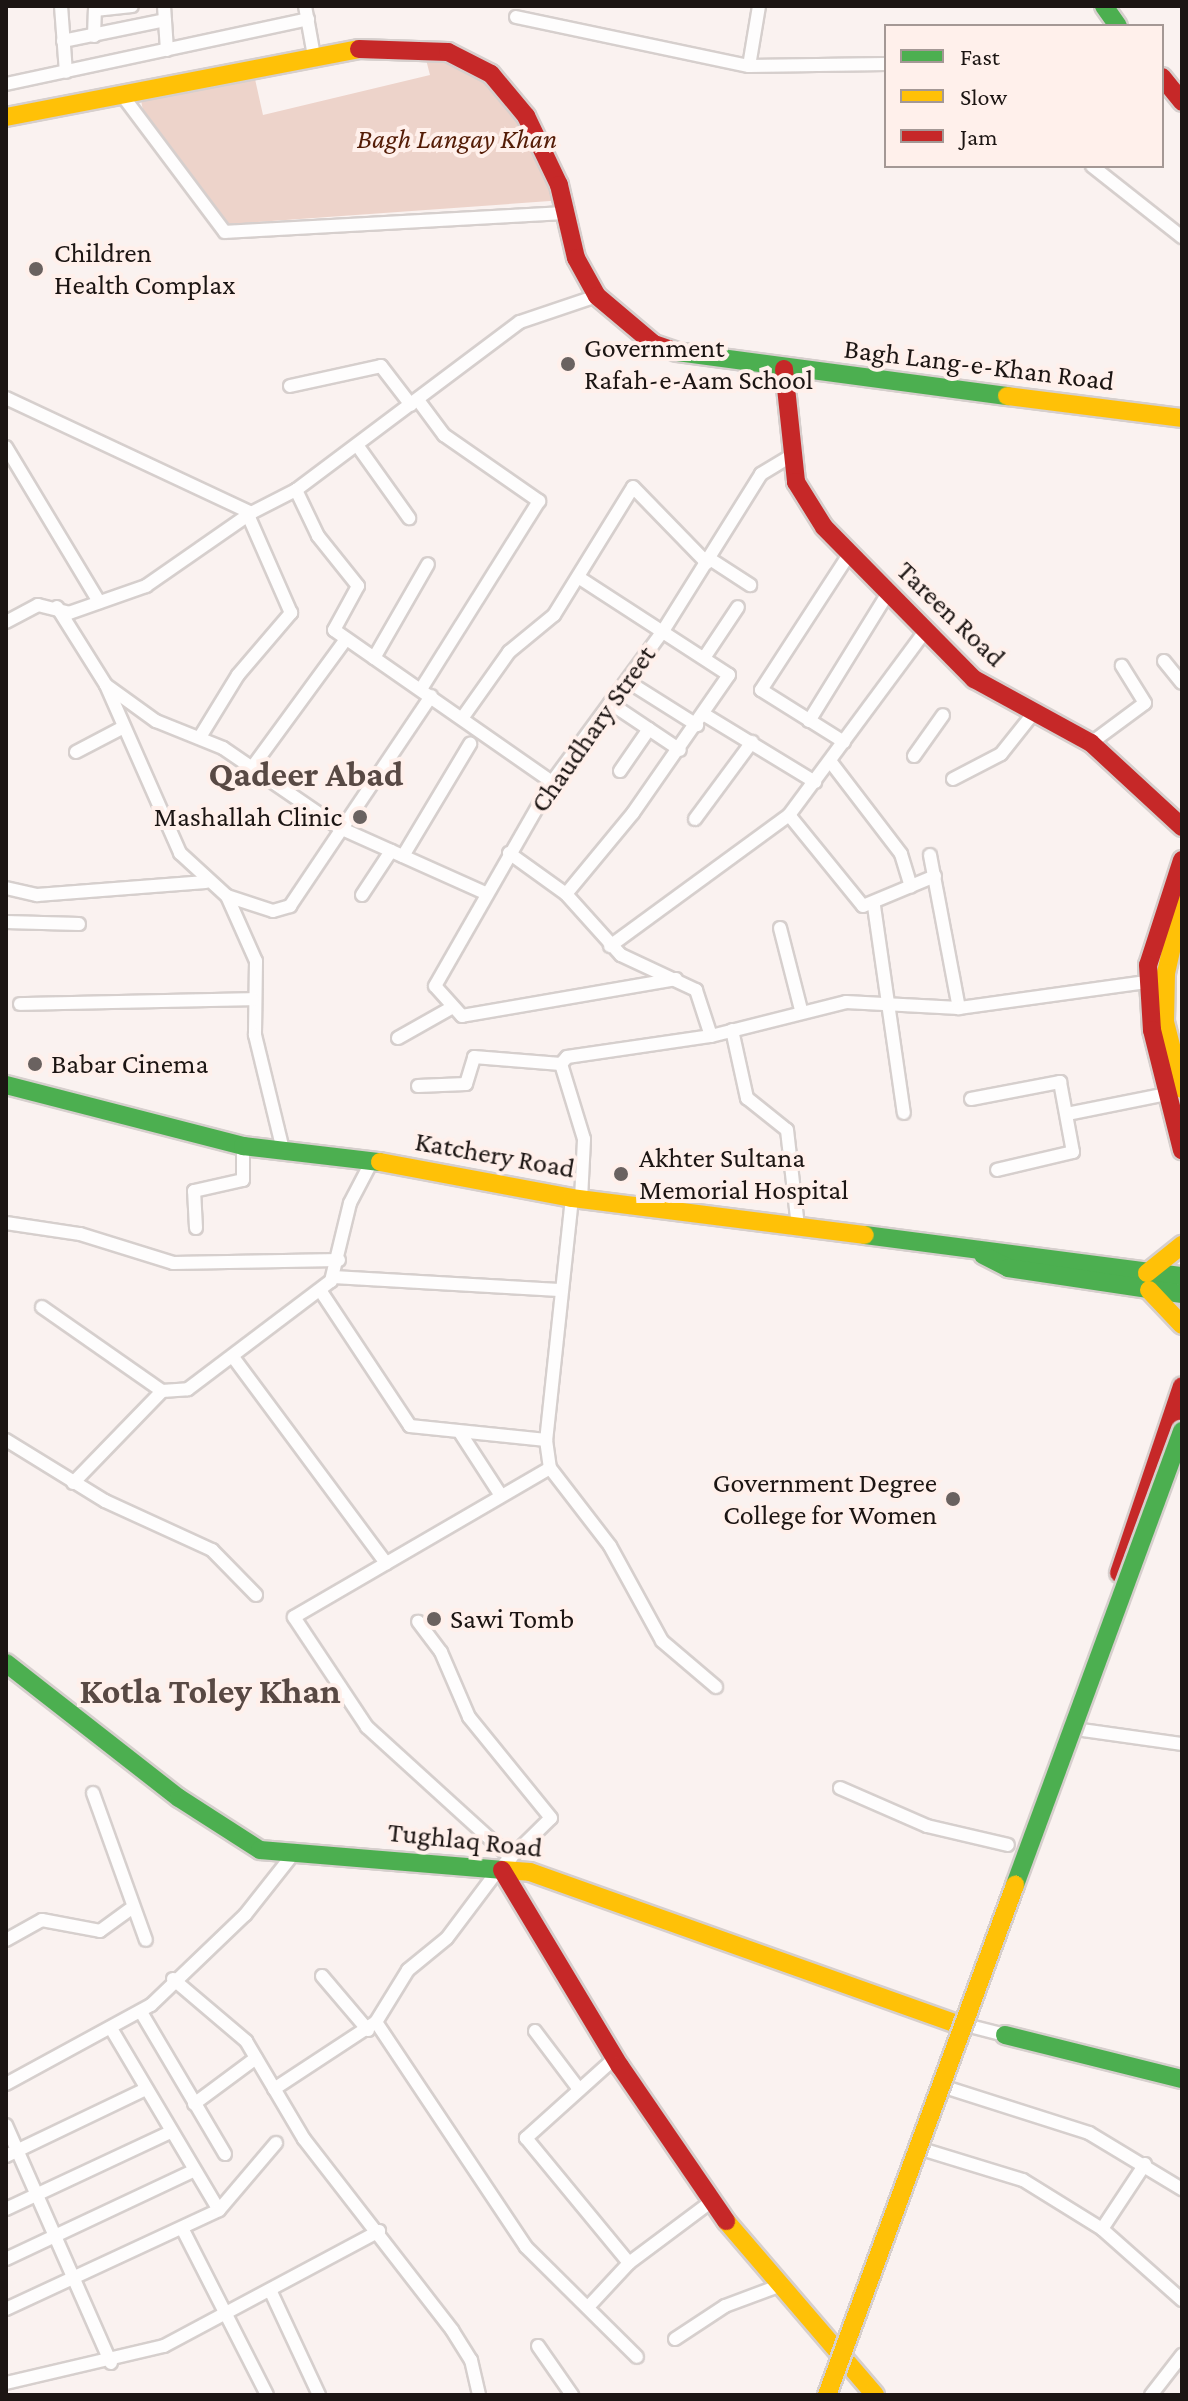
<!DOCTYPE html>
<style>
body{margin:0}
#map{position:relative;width:1188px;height:2401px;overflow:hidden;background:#faf2f0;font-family:"Crimson Pro",serif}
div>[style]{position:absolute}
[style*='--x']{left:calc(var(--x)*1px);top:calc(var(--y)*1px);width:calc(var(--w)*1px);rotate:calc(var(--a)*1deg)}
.green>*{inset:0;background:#edd3ca}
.roads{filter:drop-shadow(2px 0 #d6cfcd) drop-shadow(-2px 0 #d6cfcd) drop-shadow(0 2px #d6cfcd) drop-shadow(0 -2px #d6cfcd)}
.street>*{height:12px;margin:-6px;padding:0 6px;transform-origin:6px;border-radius:6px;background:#fefdfd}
.fast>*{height:18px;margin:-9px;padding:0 9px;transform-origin:9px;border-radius:9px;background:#4caf50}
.slow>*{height:18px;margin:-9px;padding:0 9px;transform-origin:9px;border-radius:9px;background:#ffc107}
.jam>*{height:18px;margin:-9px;padding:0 9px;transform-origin:9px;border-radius:9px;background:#c62828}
.bridges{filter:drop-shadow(2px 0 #d6cfcd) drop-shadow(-2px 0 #d6cfcd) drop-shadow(0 2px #d6cfcd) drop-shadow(0 -2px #d6cfcd)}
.fast-bridge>*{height:18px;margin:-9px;padding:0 9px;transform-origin:9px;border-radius:9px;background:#4caf50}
.slow-bridge>*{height:18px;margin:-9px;padding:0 9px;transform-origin:9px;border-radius:9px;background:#ffc107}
.dots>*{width:22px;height:22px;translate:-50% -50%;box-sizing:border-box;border:4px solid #fff0eb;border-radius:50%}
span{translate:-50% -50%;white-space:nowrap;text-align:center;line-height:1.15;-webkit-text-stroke:8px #fff0eb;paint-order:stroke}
.park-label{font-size:28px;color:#541c06;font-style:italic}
.poi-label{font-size:28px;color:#1c1513}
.left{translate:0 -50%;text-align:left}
.right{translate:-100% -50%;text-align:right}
.street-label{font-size:28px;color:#1c1513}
.district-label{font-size:36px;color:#584944;font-weight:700}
.frame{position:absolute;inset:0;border:8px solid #1c1513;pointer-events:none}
.legend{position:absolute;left:884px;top:24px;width:280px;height:144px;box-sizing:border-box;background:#fff0eb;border:2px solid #a49895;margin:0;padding:10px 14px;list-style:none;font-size:24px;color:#1c1513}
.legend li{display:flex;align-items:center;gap:16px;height:40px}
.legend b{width:40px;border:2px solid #a49895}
</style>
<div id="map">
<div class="green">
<div style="clip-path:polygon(423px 48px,503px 85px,564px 200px,230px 224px,212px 213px,144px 116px,140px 95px,253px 70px,263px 115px,430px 75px)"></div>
</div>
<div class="roads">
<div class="street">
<div style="--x:61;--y:6;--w:66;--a:85.7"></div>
<div style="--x:164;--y:6;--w:44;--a:86.1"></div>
<div style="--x:305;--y:6;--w:51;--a:79.8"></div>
<div style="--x:516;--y:17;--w:238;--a:11.9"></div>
<div style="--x:749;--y:66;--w:137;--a:-0.8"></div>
<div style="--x:94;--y:36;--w:26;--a:-88"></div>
<div style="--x:95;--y:10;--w:37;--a:-6"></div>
<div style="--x:63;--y:41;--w:104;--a:-11.6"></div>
<div style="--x:749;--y:66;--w:61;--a:-80.5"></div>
<div style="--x:6;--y:84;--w:309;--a:-12.1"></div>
<div style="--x:125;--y:99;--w:166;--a:53.1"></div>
<div style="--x:225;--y:232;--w:343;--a:-3.2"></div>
<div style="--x:1092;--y:166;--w:115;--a:38.3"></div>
<div style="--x:290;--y:386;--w:93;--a:-12.4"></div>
<div style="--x:381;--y:366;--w:49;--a:52.4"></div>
<div style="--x:6;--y:398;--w:271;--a:25.1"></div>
<div style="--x:251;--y:513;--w:51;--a:-27.1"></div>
<div style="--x:296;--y:490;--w:280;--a:-36.9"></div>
<div style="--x:520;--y:322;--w:81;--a:-18.7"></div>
<div style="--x:418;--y:400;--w:44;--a:53.4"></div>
<div style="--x:444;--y:435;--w:116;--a:34.8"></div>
<div style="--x:539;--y:501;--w:222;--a:122.1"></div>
<div style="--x:357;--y:445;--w:90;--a:54.5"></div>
<div style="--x:6;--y:447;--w:181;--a:59"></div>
<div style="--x:296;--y:490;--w:51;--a:64.4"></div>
<div style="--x:318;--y:536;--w:64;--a:51.3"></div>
<div style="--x:358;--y:586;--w:50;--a:118.6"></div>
<div style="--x:334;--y:630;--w:266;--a:34.9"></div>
<div style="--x:710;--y:559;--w:48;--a:33"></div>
<div style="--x:57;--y:607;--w:92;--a:57.9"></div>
<div style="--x:106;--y:685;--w:184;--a:66.2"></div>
<div style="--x:180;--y:853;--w:64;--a:42.5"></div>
<div style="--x:227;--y:896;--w:71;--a:66"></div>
<div style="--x:256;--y:961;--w:74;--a:90.8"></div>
<div style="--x:255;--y:1035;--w:118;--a:76.3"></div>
<div style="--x:6;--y:622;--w:36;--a:-28"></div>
<div style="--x:38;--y:605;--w:32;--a:14"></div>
<div style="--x:69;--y:613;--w:82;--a:-19.3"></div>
<div style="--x:146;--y:586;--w:128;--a:-34.8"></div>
<div style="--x:374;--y:658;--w:108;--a:-60.1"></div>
<div style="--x:704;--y:658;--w:61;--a:-56.3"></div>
<div style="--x:1164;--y:661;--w:28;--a:51"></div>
<div style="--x:627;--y:681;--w:83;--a:32.2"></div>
<div style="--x:106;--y:685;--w:62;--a:35.8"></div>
<div style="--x:156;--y:721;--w:72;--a:21.9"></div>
<div style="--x:223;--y:748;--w:142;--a:34.4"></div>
<div style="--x:340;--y:828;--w:159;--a:24.1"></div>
<div style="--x:610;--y:703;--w:84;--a:33.9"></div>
<div style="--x:705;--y:715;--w:129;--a:31.3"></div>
<div style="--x:463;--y:717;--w:80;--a:-54.7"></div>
<div style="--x:509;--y:652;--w:58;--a:-39.4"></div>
<div style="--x:554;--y:615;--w:150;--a:-58.3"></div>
<div style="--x:633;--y:487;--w:106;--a:45.8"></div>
<div style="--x:809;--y:721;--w:150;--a:-58.3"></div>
<div style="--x:200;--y:737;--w:73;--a:-58.5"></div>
<div style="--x:238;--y:675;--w:82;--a:-49.5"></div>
<div style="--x:291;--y:613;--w:107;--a:-113.7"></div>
<div style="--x:844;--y:742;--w:98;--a:-147.9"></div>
<div style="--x:761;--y:690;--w:163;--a:-57"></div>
<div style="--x:1091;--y:743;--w:67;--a:-36.5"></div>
<div style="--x:1145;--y:703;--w:44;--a:-121.9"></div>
<div style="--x:76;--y:752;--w:52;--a:-27.6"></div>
<div style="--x:914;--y:756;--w:50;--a:-54.7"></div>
<div style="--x:830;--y:761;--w:117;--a:52.6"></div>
<div style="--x:901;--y:854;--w:34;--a:73"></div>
<div style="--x:251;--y:769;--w:161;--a:-53.8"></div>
<div style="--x:620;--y:771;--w:51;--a:-55.4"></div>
<div style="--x:953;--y:779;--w:54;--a:-27.5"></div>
<div style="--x:1001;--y:754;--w:50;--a:-51.5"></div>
<div style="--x:789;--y:815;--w:117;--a:50.9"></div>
<div style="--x:863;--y:906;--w:78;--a:-22.6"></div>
<div style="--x:695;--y:819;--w:96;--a:-53.5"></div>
<div style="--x:509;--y:853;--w:70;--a:35.7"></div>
<div style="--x:566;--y:894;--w:82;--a:48"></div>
<div style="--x:621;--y:955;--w:83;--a:25"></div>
<div style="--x:696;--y:990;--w:48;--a:71.9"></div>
<div style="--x:930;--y:855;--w:156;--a:79.3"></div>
<div style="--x:403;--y:856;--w:131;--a:-59.1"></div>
<div style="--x:6;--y:888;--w:32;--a:13"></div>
<div style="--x:37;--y:895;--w:169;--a:-4.4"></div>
<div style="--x:566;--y:894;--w:105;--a:-50.4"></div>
<div style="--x:633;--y:813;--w:168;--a:-55.2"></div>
<div style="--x:729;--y:675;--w:180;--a:-147"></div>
<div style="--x:362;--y:895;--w:53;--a:-56.6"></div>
<div style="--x:227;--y:896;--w:48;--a:18.1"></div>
<div style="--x:273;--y:911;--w:18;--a:-16"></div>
<div style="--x:290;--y:906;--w:253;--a:-56.1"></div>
<div style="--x:874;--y:906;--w:209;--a:81.8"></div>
<div style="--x:6;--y:922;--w:73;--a:1.6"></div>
<div style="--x:780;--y:928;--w:85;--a:75.6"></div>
<div style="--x:610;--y:946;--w:222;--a:-36.2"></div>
<div style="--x:789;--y:815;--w:229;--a:-53.5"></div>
<div style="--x:676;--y:979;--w:217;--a:170.2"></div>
<div style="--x:462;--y:1016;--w:40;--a:-132"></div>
<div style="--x:435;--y:986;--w:235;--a:-60.2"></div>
<div style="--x:552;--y:782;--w:187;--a:-53.7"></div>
<div style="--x:663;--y:631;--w:185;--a:-58"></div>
<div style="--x:761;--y:474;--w:35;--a:-31"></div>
<div style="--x:20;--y:1004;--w:233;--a:-1.2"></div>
<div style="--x:732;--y:1030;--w:70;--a:77.6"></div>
<div style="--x:747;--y:1098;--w:51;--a:38.7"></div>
<div style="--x:787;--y:1130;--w:97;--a:83.5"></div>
<div style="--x:398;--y:1038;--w:63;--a:-29.4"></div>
<div style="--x:418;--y:1086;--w:48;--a:-2.4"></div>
<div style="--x:466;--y:1084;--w:28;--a:-73"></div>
<div style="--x:474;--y:1057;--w:87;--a:4.6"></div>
<div style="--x:971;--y:1099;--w:91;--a:-10.8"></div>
<div style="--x:1060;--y:1082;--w:71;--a:79.5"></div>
<div style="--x:1073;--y:1152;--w:78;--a:166.7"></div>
<div style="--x:1067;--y:1114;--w:96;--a:-11.4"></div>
<div style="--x:572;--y:1198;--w:243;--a:96.1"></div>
<div style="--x:546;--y:1440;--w:28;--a:82"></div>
<div style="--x:550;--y:1468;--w:98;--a:52.4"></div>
<div style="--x:610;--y:1546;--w:108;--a:61.3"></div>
<div style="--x:662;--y:1641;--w:71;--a:40.4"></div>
<div style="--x:581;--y:1199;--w:60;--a:-87.1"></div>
<div style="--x:584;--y:1139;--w:78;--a:-107"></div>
<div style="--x:561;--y:1064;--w:9;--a:-49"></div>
<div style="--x:567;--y:1057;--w:146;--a:-8.3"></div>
<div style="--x:711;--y:1036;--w:139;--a:-14.1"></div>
<div style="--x:846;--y:1002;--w:113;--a:3"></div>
<div style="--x:959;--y:1008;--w:183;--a:-7.9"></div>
<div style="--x:6;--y:1223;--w:75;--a:8.5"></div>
<div style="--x:80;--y:1234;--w:97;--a:17.3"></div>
<div style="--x:173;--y:1263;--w:166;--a:-1"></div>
<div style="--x:196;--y:1228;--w:37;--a:-93"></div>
<div style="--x:194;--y:1191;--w:50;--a:-12.7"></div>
<div style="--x:243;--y:1180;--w:34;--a:-90"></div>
<div style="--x:335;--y:1277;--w:227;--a:3.3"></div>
<div style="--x:320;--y:1290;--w:163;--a:56.5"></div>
<div style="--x:410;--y:1426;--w:137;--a:5.9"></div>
<div style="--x:42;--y:1307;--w:146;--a:35"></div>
<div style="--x:233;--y:1357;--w:257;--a:53.4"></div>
<div style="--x:461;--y:1434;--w:72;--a:57"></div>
<div style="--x:6;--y:1440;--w:116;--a:31.6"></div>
<div style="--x:105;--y:1501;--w:118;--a:24.6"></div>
<div style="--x:212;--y:1550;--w:63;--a:45.6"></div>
<div style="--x:73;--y:1483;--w:128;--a:-45.9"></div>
<div style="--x:162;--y:1391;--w:26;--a:-4"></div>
<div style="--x:188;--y:1389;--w:179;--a:-37.1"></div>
<div style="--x:331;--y:1281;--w:80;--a:-76.3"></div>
<div style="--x:350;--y:1203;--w:47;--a:-62.4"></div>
<div style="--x:1082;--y:1730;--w:101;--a:8"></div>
<div style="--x:840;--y:1788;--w:95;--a:23.6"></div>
<div style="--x:927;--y:1826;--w:83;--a:13.2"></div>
<div style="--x:93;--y:1793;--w:156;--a:70.2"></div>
<div style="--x:511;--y:1858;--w:195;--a:-137.7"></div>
<div style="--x:367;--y:1727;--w:132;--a:-123.6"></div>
<div style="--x:294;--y:1617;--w:296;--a:-30.2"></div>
<div style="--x:6;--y:1940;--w:41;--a:-29.1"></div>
<div style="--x:42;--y:1920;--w:59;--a:10.7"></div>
<div style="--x:100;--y:1931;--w:36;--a:-36"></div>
<div style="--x:322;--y:1976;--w:71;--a:49.6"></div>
<div style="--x:173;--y:1979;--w:96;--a:40.3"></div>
<div style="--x:246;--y:2041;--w:114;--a:59.4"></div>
<div style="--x:304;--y:2139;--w:242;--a:52.2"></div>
<div style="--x:452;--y:2330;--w:36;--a:58"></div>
<div style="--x:471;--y:2360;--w:36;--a:77"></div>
<div style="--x:141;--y:2012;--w:165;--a:59.4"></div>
<div style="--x:376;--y:2022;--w:270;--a:56.3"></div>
<div style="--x:526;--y:2247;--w:156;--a:44.7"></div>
<div style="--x:958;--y:2023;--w:49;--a:14.3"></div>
<div style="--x:112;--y:2030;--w:209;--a:59.3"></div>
<div style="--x:535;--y:2031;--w:71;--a:53"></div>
<div style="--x:615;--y:2058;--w:120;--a:138"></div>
<div style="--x:526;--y:2138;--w:162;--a:50.5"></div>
<div style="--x:6;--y:2084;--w:165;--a:-28.6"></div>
<div style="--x:151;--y:2005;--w:130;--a:-43.8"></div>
<div style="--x:245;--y:1915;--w:73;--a:-51.7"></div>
<div style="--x:274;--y:2089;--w:122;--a:-33.3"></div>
<div style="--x:376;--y:2022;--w:61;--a:-58.4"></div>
<div style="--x:408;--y:1970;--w:50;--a:-39.4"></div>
<div style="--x:447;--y:1938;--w:85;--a:-53.1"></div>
<div style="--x:498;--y:1870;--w:74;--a:-44.5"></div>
<div style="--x:551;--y:1818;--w:130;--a:-129.1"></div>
<div style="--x:469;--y:1717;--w:71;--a:-113.3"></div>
<div style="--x:441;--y:1652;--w:38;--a:-127"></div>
<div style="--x:951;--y:2089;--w:145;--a:17.7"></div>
<div style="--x:1089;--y:2133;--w:109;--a:31.1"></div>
<div style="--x:194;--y:2104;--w:77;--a:-36.6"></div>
<div style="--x:6;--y:2125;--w:260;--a:66.2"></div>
<div style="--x:928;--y:2151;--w:99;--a:17"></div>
<div style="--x:1023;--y:2180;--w:93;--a:31.8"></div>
<div style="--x:1102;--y:2229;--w:107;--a:41.6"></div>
<div style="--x:6;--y:2156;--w:153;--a:-25.6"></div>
<div style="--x:6;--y:2209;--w:179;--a:-25.1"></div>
<div style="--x:182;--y:2228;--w:187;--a:63"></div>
<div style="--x:1102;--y:2229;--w:78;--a:-56.5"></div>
<div style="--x:6;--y:2259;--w:204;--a:-25.2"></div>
<div style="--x:271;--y:2292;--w:114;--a:65"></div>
<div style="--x:590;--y:2305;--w:57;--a:-47.1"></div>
<div style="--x:629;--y:2263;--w:104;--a:-36.8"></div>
<div style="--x:6;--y:2309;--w:235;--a:-24.9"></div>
<div style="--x:219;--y:2210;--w:88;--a:-49.6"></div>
<div style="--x:675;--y:2339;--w:60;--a:-33.4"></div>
<div style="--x:725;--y:2306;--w:54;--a:-20.4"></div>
<div style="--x:538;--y:2346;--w:60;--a:55.2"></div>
<div style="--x:6;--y:2383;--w:162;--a:-13.2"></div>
<div style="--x:164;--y:2346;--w:244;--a:-28.1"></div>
<div style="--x:1151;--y:2395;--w:51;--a:-52.2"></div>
</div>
<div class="fast">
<div style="--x:1104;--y:6;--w:24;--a:55"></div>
<div style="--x:677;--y:352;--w:333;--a:7.6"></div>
<div style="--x:6;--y:1085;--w:245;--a:14.4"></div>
<div style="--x:243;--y:1146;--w:138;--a:6.7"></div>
<div style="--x:865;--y:1235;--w:320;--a:7.4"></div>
<div style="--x:983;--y:1255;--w:28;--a:27"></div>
<div style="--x:1008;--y:1268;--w:176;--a:8.5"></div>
<div style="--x:6;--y:1663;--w:219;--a:38"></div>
<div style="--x:179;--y:1798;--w:96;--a:32.7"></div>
<div style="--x:260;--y:1850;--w:244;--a:4.7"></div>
<div style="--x:1005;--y:2035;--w:182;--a:14"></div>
</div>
<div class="slow">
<div style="--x:6;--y:117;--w:359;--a:-10.9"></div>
<div style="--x:1007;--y:396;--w:176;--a:7.2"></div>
<div style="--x:1182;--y:902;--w:73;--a:102.7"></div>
<div style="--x:1166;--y:973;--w:49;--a:91.2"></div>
<div style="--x:1165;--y:1022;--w:69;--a:75.8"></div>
<div style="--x:380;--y:1162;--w:195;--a:10.6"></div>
<div style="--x:572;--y:1198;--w:295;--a:7.2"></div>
<div style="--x:1147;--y:1273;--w:45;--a:-38.7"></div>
<div style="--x:1149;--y:1290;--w:48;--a:46.7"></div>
<div style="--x:503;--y:1870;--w:27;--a:4"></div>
<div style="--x:530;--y:1872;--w:451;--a:19.6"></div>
<div style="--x:726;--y:2221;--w:229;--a:49.4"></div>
</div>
<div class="jam">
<div style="--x:359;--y:49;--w:89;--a:1.9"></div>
<div style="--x:448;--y:52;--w:48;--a:27.1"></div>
<div style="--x:491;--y:74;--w:55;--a:50.2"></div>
<div style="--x:526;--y:116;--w:76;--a:64.4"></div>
<div style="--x:559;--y:185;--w:75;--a:76.9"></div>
<div style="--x:576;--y:258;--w:43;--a:61.1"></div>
<div style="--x:597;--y:296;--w:75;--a:40.1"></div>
<div style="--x:654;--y:344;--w:24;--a:19"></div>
<div style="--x:1162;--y:77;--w:32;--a:51"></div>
<div style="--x:784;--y:369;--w:114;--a:83.9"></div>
<div style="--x:796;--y:482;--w:53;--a:58.1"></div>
<div style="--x:824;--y:527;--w:214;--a:45.4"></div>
<div style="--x:974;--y:679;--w:133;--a:28.7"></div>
<div style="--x:1091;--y:743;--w:124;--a:42.7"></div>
<div style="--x:1182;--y:860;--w:110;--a:107.9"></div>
<div style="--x:1148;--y:965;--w:65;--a:86.5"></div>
<div style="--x:1152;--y:1030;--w:124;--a:76"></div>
<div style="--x:1119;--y:1573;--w:197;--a:-71.4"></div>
<div style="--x:502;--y:1870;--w:229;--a:59"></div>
<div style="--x:620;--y:2066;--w:188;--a:55.6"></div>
</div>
</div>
<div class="bridges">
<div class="fast-bridge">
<div style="--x:1015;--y:1885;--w:484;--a:-69.8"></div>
</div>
<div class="slow-bridge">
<div style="--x:827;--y:2395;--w:544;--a:-69.76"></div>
</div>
</div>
<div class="dots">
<div style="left:36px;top:269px;background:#6a6260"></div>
<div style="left:568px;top:364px;background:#6a6260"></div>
<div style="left:360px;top:817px;background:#6a6260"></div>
<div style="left:35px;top:1064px;background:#6a6260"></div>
<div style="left:621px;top:1174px;background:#6a6260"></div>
<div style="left:953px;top:1499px;background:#6a6260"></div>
<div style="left:434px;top:1619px;background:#6a6260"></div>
</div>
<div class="park-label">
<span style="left:457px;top:139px">Bagh Langay Khan</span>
</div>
<div class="poi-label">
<span class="left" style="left:54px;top:269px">Children<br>Health Complax</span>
<span class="left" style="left:584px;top:364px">Government<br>Rafah-e-Aam School</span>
<span class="right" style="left:342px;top:817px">Mashallah Clinic</span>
<span class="left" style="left:51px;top:1064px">Babar Cinema</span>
<span class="left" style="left:639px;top:1174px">Akhter Sultana<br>Memorial Hospital</span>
<span class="right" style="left:937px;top:1499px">Government Degree<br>College for Women</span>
<span class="left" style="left:450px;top:1619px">Sawi Tomb</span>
</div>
<div class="street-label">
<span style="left:979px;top:365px;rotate:7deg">Bagh Lang-e-Khan Road</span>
<span style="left:951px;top:614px;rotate:44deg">Tareen Road</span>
<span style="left:593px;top:729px;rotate:-55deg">Chaudhary Street</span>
<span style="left:495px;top:1155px;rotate:10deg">Katchery Road</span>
<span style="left:465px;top:1840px;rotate:6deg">Tughlaq Road</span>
</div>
<div class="district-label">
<span style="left:306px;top:775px">Qadeer Abad</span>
<span style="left:210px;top:1692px">Kotla Toley Khan</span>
</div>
<div class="frame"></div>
<ul class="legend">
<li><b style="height:10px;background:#4caf50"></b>Fast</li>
<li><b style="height:10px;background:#ffc107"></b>Slow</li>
<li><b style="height:10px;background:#c62828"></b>Jam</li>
</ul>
</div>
